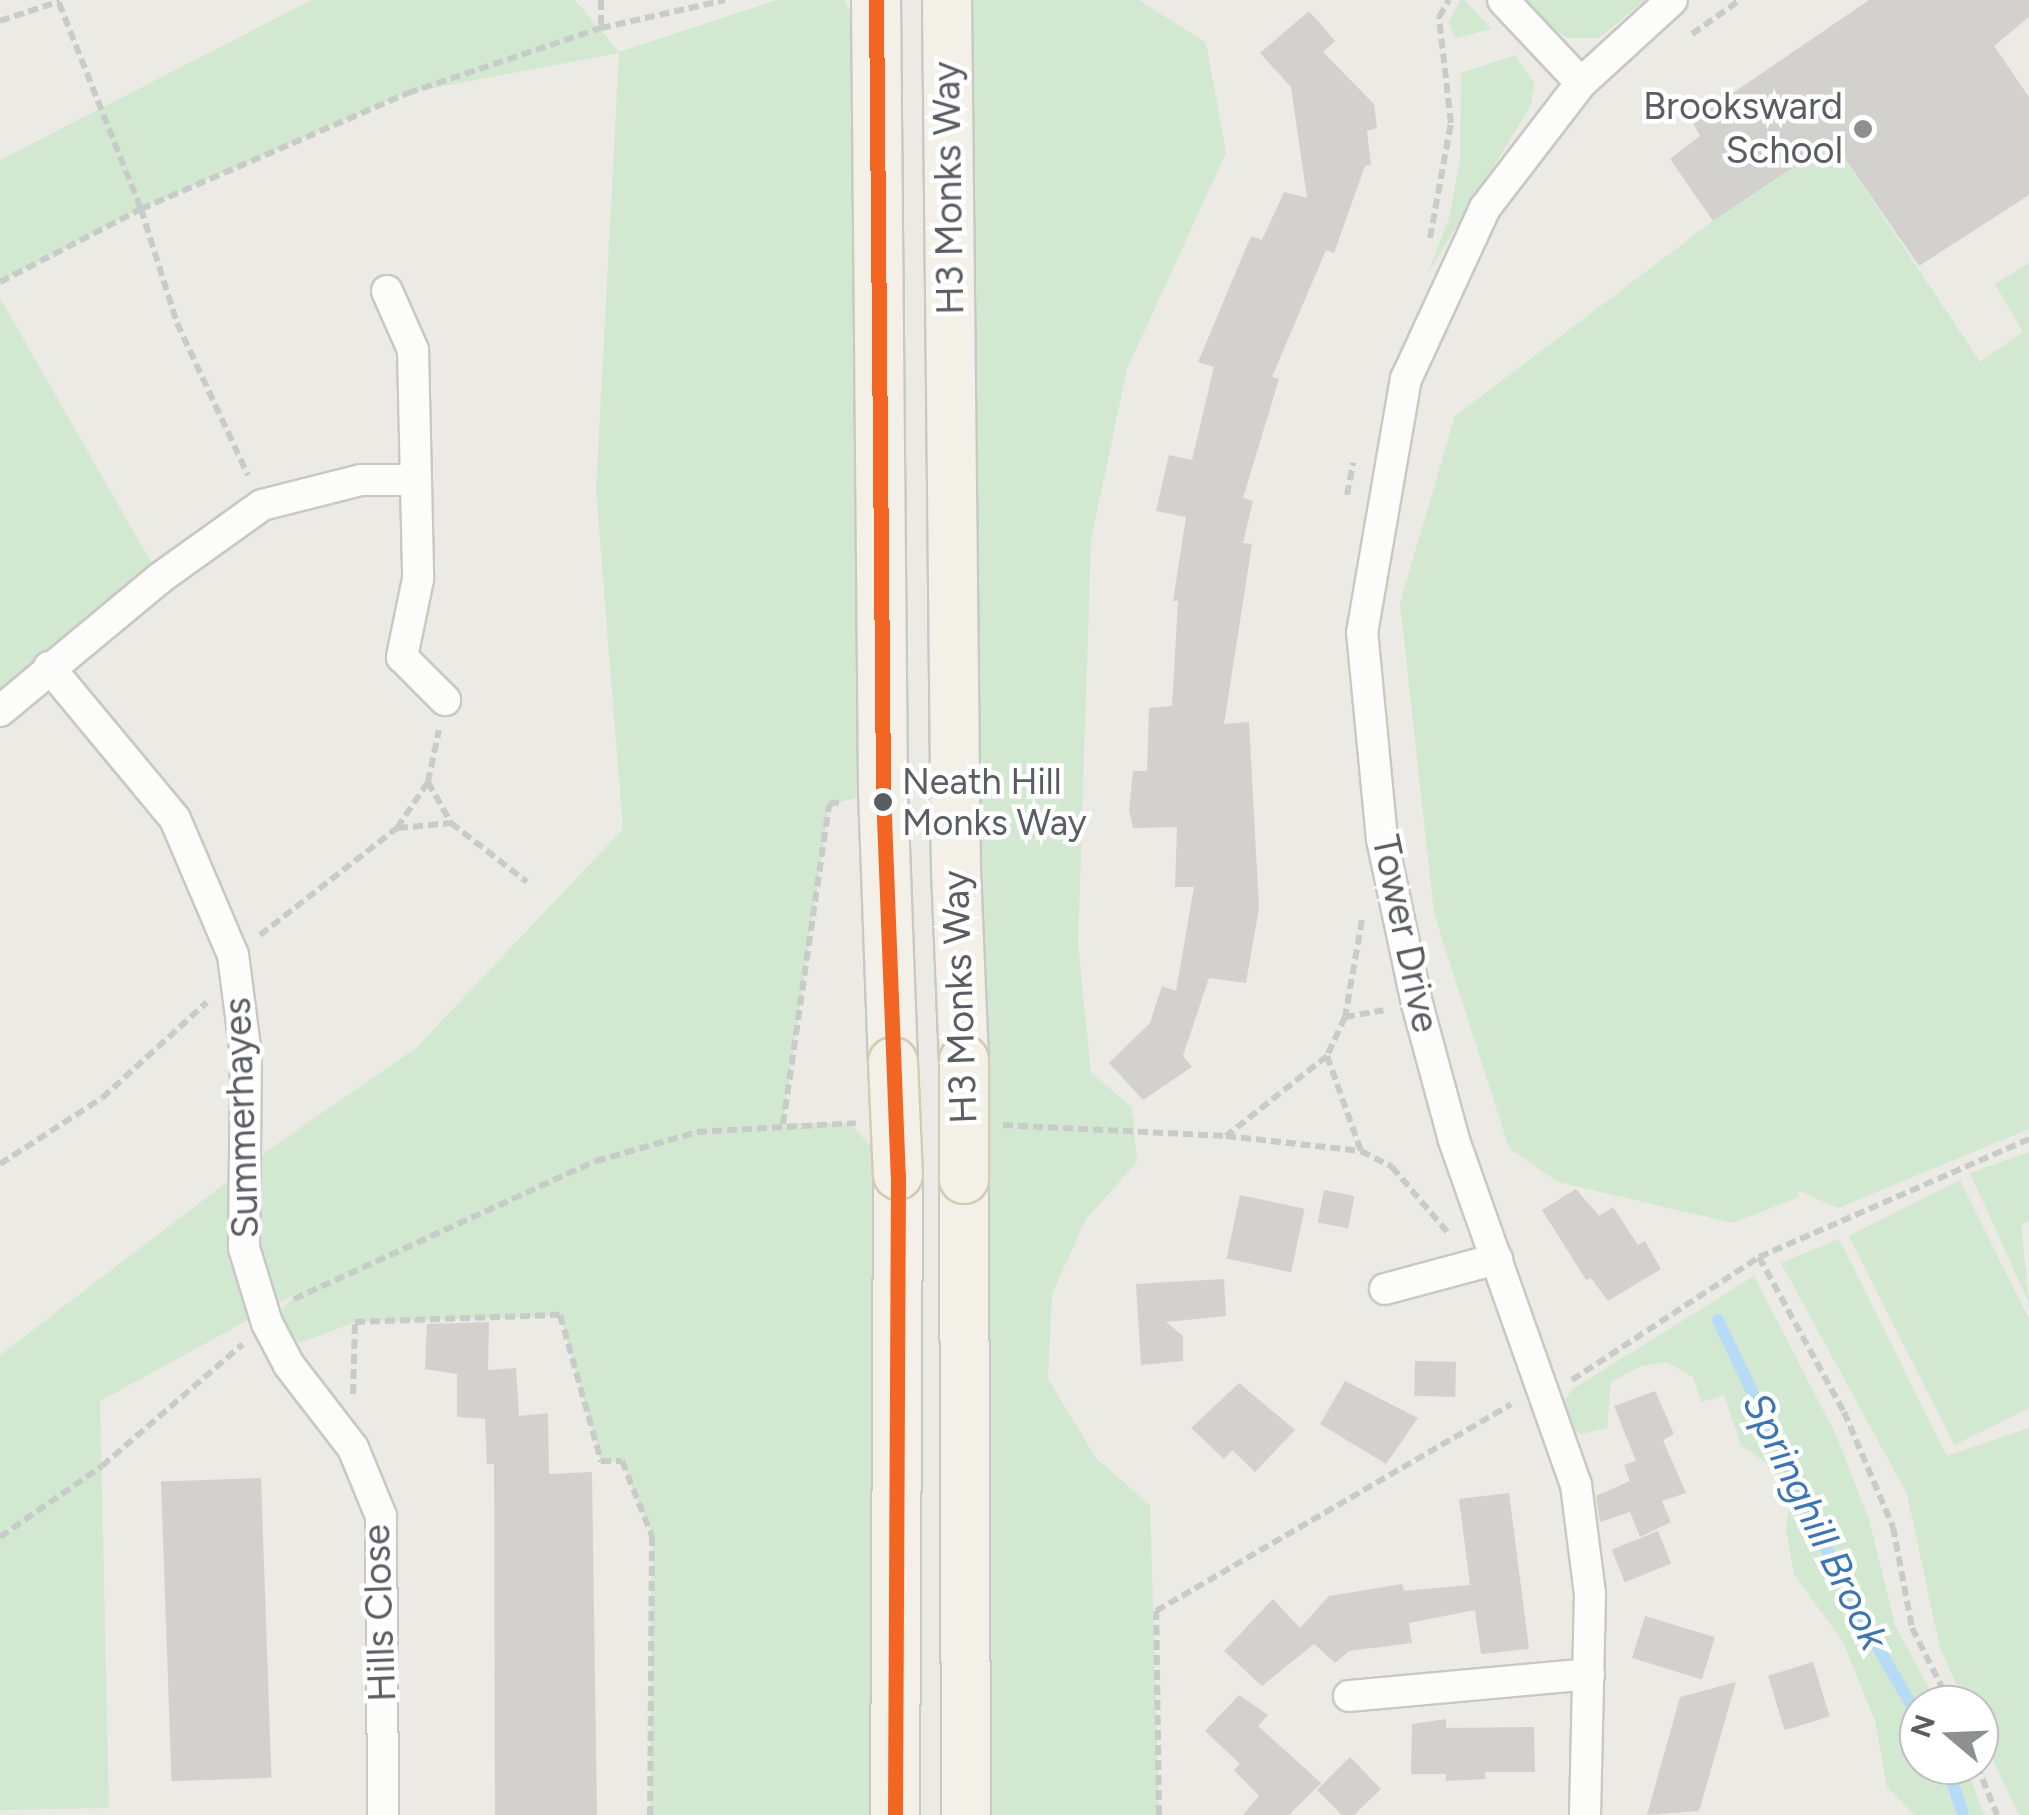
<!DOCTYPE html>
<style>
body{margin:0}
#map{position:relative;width:2029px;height:1815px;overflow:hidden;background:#ebeae5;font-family:Figtree,sans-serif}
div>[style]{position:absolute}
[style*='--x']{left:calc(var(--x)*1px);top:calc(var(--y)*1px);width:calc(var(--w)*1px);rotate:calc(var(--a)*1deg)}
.green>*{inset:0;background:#d2e8d0}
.stream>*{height:12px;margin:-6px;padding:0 6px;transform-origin:6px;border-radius:6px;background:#b7dbf7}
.building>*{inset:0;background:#d2d1ce;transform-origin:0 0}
.path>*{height:6px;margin-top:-3px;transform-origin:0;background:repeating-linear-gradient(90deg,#c7ccc9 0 10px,transparent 0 15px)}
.roads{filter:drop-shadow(2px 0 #c8c8c7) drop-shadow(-2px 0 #c8c8c7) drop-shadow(0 2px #c8c8c7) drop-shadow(0 -2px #c8c8c7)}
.minor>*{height:30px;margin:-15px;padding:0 15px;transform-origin:15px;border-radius:15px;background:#fcfcfb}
.primary>*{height:48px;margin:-24px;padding:0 24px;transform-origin:24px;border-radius:24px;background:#f2f0e7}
.bridges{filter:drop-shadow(2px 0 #d4cbb2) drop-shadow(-2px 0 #d4cbb2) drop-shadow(0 2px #d4cbb2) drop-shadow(0 -2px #d4cbb2)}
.primary-bridge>*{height:48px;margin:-24px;padding:0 24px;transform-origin:24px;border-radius:24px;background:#f2f0e7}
.bus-1>*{height:15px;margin:-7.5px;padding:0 7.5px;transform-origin:7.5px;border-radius:7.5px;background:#f26522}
.dots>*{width:28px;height:28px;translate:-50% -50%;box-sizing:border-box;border:5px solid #fff;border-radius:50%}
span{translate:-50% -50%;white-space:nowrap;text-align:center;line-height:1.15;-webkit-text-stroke:9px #fff;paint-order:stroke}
.bus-label{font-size:36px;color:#5a5e63}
.left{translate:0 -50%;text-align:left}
.poi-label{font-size:38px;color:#5a5e63}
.right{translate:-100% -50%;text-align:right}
.street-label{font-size:38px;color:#5a5e63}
.water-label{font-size:40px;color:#3b75b4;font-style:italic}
.north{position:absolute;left:1899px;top:1685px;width:100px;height:100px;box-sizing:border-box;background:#fff;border:2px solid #bdbfc1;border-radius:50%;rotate:289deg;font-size:28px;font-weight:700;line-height:40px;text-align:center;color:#5a5e63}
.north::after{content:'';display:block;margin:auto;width:35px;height:45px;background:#8d8f90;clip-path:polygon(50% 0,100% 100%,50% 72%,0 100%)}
</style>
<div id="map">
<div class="green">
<div style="clip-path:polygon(312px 0,575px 0,619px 52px,777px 0,843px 0,877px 50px,883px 791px,829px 805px,783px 1123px,849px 1123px,898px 1175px,895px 1815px,650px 1815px,652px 1536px,622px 1462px,601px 1461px,560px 1316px,355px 1322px,300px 1343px,267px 1323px,301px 1291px,100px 1401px,109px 1808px,0 1810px,0 1355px,274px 1146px,416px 1048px,623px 829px,596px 490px,619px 53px,407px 93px,141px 209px,0 282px,0 160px)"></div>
<div style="clip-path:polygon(947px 0,1139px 0,1206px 43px,1226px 153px,1127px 369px,1091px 540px,1078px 943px,1091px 1072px,1132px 1108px,1137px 1162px,1086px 1219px,1052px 1294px,1048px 1379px,1096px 1458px,1150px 1505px,1159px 1815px,966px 1815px)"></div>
<div style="clip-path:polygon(1461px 0,1465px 0,1491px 29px,1455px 38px,1448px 21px)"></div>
<div style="clip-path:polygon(1515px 0,1645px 0,1599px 38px,1567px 38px)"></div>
<div style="clip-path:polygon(1515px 55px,1534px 83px,1531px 105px,1428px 273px,1449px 218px,1460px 161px,1461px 73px)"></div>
<div style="clip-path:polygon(1833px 141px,1980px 362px,2023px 332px,1995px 284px,2029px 263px,2029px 1129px,1838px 1208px,1797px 1190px,1799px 1197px,1733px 1223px,1558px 1182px,1509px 1148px,1434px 913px,1400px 603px,1455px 416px,1713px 221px)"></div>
<div style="clip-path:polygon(0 298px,160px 578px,0 711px)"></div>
<div style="clip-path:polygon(2029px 1152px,2029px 1221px,2021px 1225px,2029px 1303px,1970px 1173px)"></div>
<div style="clip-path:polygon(1960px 1180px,2029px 1319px,2029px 1408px,1954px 1445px,1849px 1236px)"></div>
<div style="clip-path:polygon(1839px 1239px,1947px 1456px,2029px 1428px,2029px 1815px,2019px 1815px,1979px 1730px,1979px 1705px,1966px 1705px,1940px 1648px,1907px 1494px,1781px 1263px)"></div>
<div style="clip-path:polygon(1754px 1276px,1837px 1437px,1869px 1520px,1895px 1625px,1938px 1705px,1919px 1705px,1919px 1765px,1966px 1765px,1984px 1815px,1914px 1815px,1887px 1787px,1875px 1721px,1843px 1642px,1794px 1574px,1786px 1530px,1790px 1498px,1766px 1463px,1741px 1445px,1724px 1395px,1701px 1402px,1693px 1377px,1667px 1362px,1641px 1366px,1611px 1382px,1607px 1428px,1582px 1434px,1565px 1426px,1560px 1405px,1573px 1389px)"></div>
</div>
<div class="stream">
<div style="--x:1718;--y:1320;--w:321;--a:64.6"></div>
<div style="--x:1856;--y:1610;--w:125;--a:59.7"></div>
<div style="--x:1947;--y:1765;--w:52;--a:72.3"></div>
</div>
<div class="building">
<div style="clip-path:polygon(1869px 0,2029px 0,2029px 17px,1994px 46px,2029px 97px,2029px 195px,1919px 266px,1833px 141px,1713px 221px,1670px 159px,1700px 136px,1692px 121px)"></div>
<div style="clip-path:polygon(1309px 11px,1335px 41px,1323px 52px,1374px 104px,1377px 128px,1367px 131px,1371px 165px,1365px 166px,1334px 253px,1326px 250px,1272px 377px,1279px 379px,1243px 498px,1253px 501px,1243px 543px,1252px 544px,1224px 724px,1249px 722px,1259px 908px,1246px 983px,1209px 978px,1183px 1056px,1192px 1067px,1143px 1100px,1109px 1063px,1150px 1023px,1162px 986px,1176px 991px,1194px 887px,1175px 887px,1177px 827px,1133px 828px,1129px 810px,1133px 771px,1147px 771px,1149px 708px,1172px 706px,1178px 601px,1173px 601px,1186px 517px,1156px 511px,1169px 455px,1192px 460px,1214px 367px,1198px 362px,1251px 236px,1262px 240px,1284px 192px,1307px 198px,1291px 87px,1260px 53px)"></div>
<div style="clip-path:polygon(1576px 1189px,1599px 1216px,1613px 1207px,1638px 1245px,1645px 1241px,1661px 1269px,1608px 1301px,1591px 1278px,1586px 1280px,1542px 1210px)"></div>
<div style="left:1324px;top:1190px;width:31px;height:33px;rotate:11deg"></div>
<div style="left:1240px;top:1195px;width:66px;height:65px;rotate:12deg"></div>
<div style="clip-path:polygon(1224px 1279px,1226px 1316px,1166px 1322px,1183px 1336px,1183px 1361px,1141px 1365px,1136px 1284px)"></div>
<div style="clip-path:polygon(489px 1322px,488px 1370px,516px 1368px,519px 1416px,548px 1413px,549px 1474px,592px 1472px,597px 1815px,495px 1815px,494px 1464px,487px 1464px,485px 1419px,457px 1417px,457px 1374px,425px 1369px,427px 1324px)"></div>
<div style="left:1415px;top:1361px;width:41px;height:35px;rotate:1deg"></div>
<div style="clip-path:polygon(1345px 1381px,1418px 1418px,1386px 1464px,1320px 1424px)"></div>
<div style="clip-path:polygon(1239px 1383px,1295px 1430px,1255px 1472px,1232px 1450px,1224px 1459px,1191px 1428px)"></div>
<div style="clip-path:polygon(1655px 1391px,1674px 1434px,1663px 1440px,1686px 1493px,1662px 1501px,1671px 1522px,1640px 1537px,1630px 1512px,1600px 1522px,1596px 1496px,1630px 1481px,1624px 1465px,1636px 1461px,1614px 1406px)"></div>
<div style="left:261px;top:1478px;width:300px;height:100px;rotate:88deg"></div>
<div style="clip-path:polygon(1509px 1493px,1529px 1649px,1481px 1654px,1475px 1610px,1409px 1623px,1412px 1643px,1349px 1651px,1335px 1663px,1314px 1644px,1262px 1686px,1224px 1651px,1273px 1599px,1300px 1628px,1329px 1596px,1402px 1584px,1404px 1591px,1470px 1585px,1459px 1499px)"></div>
<div style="left:1658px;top:1531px;width:35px;height:50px;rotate:68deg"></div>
<div style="left:1645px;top:1616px;width:73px;height:44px;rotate:17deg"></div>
<div style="left:1813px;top:1662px;width:57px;height:47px;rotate:73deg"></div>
<div style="clip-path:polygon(1736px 1682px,1699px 1811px,1647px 1815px,1680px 1697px)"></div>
<div style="clip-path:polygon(1239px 1695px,1268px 1715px,1258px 1726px,1321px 1783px,1289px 1815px,1243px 1815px,1259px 1796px,1234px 1770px,1240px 1764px,1205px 1731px)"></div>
<div style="clip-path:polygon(1446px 1719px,1446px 1728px,1534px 1727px,1535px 1772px,1485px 1772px,1485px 1779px,1446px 1781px,1446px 1774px,1411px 1774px,1412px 1724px)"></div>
<div style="clip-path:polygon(1350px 1757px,1381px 1789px,1354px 1815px,1342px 1815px,1317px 1790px)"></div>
</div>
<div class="path">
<div style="--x:601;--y:0;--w:28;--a:90"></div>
<div style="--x:59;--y:3;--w:222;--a:68.3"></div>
<div style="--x:141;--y:209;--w:120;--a:72.5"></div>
<div style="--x:177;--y:323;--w:168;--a:65"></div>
<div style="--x:0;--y:21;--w:63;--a:-18.4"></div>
<div style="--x:1692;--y:34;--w:59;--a:-35.3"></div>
<div style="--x:1430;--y:238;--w:117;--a:-79.7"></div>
<div style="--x:1451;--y:123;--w:107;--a:-96.5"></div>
<div style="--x:1439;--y:17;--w:20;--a:-60"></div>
<div style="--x:0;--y:282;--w:159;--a:-27.4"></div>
<div style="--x:141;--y:209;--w:291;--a:-23.5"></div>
<div style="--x:408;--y:93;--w:204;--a:-18.6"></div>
<div style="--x:601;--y:28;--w:127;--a:-12.7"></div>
<div style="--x:1347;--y:495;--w:33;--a:-79"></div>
<div style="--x:428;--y:782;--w:47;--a:60.7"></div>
<div style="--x:451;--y:823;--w:96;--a:37.8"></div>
<div style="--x:398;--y:828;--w:53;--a:-5.4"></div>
<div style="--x:1362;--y:920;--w:98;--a:99.9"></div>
<div style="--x:1345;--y:1017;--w:43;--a:114.8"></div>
<div style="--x:1327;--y:1056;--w:129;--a:141.6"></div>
<div style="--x:1226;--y:1136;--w:136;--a:6.3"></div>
<div style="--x:1361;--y:1151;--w:35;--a:27"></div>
<div style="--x:1392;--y:1167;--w:88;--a:49.6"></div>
<div style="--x:260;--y:935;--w:174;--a:-38"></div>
<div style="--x:397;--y:828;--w:55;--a:-56"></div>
<div style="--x:428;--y:782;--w:53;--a:-78.1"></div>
<div style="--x:1345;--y:1017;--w:39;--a:-10"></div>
<div style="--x:1327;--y:1056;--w:101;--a:70.3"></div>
<div style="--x:783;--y:1124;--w:323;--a:-81.8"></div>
<div style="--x:829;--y:804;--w:11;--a:-10"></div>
<div style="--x:1003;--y:1125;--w:223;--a:2.8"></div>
<div style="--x:0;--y:1164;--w:121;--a:-32.9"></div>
<div style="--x:102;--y:1098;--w:142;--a:-42.4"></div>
<div style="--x:1759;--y:1257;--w:177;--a:61.3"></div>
<div style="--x:1844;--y:1412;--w:125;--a:66.9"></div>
<div style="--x:1893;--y:1527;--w:103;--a:79.3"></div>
<div style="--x:1912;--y:1628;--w:86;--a:63.1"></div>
<div style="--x:294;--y:1299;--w:332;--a:-24.6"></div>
<div style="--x:596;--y:1161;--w:105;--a:-16"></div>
<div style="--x:697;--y:1132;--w:159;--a:-3.2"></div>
<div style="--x:1572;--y:1380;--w:224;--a:-33.3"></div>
<div style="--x:1759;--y:1257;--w:295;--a:-23.6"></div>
<div style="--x:353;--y:1394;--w:72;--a:-88.4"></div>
<div style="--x:355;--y:1322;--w:205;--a:-2"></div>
<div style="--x:560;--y:1315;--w:152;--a:74.3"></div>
<div style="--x:601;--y:1461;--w:21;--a:0"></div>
<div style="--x:622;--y:1461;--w:81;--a:68.2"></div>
<div style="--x:652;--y:1536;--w:279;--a:90.4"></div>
<div style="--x:0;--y:1537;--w:124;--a:-34.8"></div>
<div style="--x:102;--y:1466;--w:186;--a:-40.9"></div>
<div style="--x:1977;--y:1765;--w:54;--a:68.2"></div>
<div style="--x:1159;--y:1815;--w:204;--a:-90.8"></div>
<div style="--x:1156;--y:1611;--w:411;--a:-30.2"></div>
</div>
<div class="roads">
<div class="minor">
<div style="--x:1503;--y:0;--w:114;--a:46.8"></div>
<div style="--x:387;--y:291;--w:64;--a:66.2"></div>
<div style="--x:413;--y:350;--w:229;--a:88.7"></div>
<div style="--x:418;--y:579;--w:80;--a:101.6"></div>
<div style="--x:402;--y:657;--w:61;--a:45"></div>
<div style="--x:49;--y:667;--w:197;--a:50.3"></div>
<div style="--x:175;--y:819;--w:148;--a:66.9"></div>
<div style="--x:233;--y:955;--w:101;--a:82.6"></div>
<div style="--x:246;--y:1055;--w:193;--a:90.6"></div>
<div style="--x:244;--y:1248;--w:78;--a:73"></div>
<div style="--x:267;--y:1323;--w:47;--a:62.4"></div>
<div style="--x:289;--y:1365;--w:105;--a:52.4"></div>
<div style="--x:353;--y:1448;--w:74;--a:67.6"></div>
<div style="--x:381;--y:1516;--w:299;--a:89.6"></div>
<div style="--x:0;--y:711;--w:208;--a:-39.7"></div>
<div style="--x:160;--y:578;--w:125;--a:-35.6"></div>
<div style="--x:262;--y:505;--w:102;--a:-14.2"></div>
<div style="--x:361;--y:480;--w:54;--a:0"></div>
<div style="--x:1385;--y:1289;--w:116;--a:-15"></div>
<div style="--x:1349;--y:1696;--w:241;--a:-5.2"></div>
<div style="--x:1585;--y:1815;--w:221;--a:-88.7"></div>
<div style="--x:1590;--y:1594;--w:110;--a:-97.3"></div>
<div style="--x:1576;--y:1485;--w:366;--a:-109.5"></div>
<div style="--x:1454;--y:1140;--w:141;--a:-105.2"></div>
<div style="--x:1417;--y:1004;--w:169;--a:-102"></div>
<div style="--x:1382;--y:839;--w:207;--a:-95.5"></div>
<div style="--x:1362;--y:633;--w:258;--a:-80.2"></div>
<div style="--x:1406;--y:379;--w:188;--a:-65.2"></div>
<div style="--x:1485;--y:208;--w:158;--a:-52.5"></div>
<div style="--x:1581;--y:83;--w:123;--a:-42.4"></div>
</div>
<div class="primary">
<div style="--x:876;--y:0;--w:791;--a:89.49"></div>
<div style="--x:883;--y:791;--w:271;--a:87.9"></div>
<div style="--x:947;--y:0;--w:870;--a:89.41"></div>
<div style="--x:956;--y:870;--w:190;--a:87.6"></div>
<div style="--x:964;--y:1179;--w:636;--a:89.82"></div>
<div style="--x:895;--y:1815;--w:640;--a:-89.73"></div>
</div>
</div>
<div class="bridges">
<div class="primary-bridge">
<div style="--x:964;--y:1060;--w:119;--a:90"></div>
<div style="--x:893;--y:1062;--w:113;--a:87.5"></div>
</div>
</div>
<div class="bus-1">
<div style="--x:876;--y:0;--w:791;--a:89.49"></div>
<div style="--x:883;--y:791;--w:384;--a:87.8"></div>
<div style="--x:898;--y:1175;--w:640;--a:90.27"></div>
</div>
<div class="dots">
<div style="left:1863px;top:129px;background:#8d8f90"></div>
<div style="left:883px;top:802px;background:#5a5e63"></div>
</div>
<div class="bus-label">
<span class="left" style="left:902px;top:802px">Neath Hill<br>Monks Way</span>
</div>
<div class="poi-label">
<span class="right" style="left:1843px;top:129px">Brooksward<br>School</span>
</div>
<div class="street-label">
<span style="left:949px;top:188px;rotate:-91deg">H3 Monks Way</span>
<span style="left:1405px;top:934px;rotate:78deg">Tower Drive</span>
<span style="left:960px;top:997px;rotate:-92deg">H3 Monks Way</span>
<span style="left:242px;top:1118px;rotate:-92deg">Summerhayes</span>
<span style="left:380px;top:1613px;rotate:-92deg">Hills Close</span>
</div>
<div class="water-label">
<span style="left:1816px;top:1521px;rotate:64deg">Springhill Brook</span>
</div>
<div class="north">N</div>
</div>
